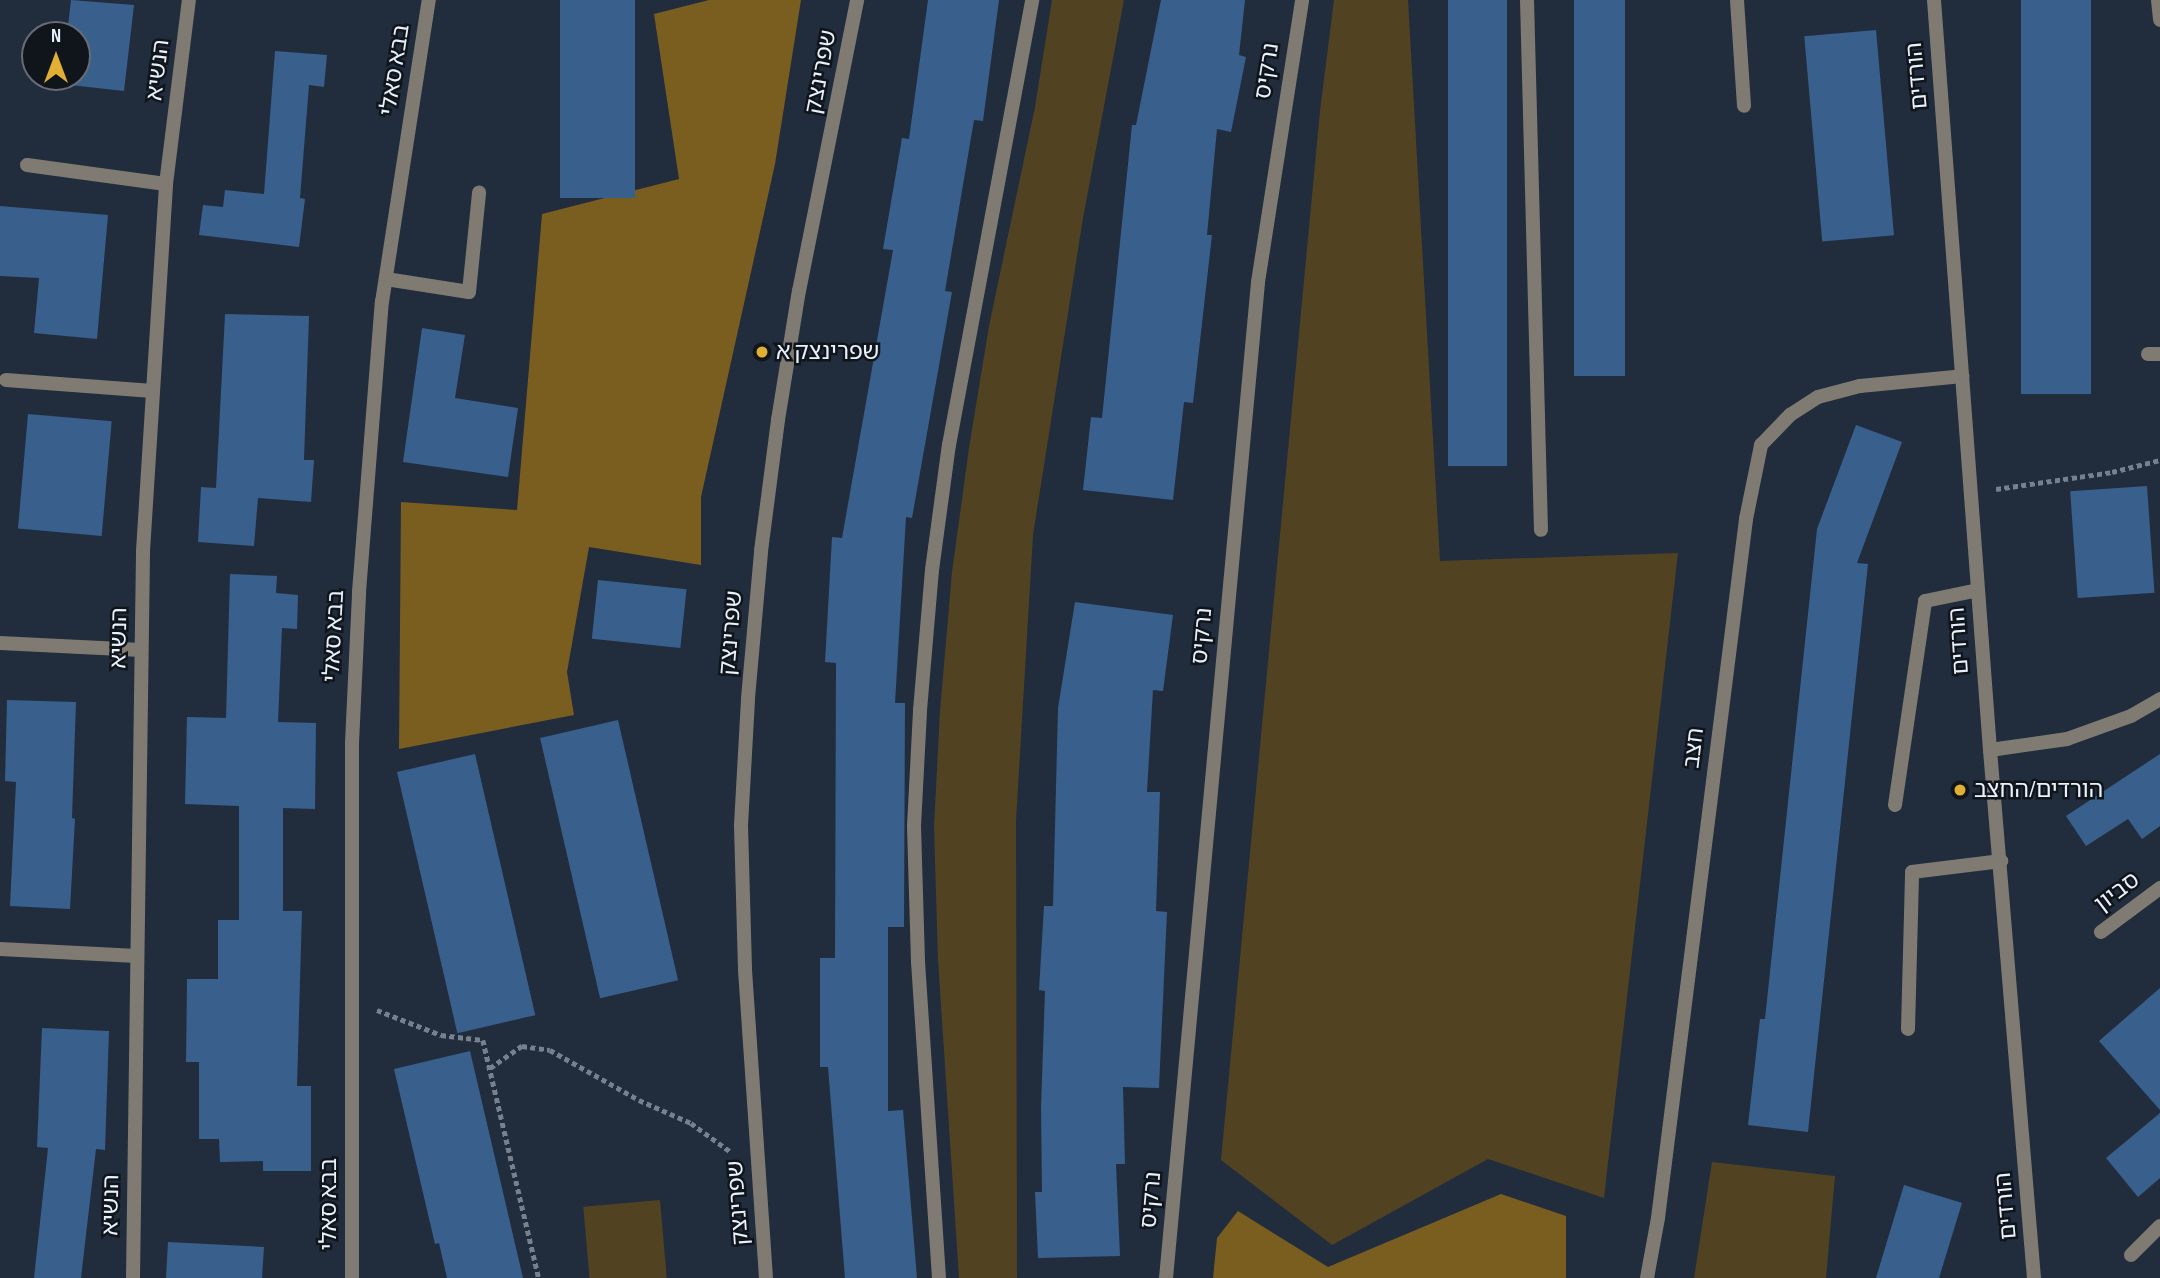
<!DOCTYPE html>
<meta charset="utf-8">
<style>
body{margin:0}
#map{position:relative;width:2160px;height:1278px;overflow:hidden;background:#212d3d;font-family:"Sofia Sans Condensed","Noto Sans Hebrew",sans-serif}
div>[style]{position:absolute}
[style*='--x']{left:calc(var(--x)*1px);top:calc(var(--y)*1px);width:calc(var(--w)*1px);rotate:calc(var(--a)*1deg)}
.green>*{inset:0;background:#514222;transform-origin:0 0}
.forest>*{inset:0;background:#795e1f}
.building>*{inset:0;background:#395f8d;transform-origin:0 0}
.path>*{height:4.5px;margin-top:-2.25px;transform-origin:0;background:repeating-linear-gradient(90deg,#76808e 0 5px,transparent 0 8.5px)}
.service>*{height:14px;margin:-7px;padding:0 7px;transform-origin:7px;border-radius:7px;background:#807b72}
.minor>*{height:14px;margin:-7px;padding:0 7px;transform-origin:7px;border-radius:7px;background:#807b72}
.tertiary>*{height:14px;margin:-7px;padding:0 7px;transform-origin:7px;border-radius:7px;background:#807b72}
.dots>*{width:19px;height:19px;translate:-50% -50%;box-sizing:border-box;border:4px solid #10151c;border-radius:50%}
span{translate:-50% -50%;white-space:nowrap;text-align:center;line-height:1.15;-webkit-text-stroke:5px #10151c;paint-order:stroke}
.street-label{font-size:23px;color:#e9f1fc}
.poi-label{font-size:23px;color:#e9f1fc}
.left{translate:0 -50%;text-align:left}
.north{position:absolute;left:21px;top:21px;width:70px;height:70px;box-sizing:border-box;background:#10151c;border:2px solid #676d76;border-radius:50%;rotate:0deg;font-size:19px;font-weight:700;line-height:28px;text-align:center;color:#e9f1fc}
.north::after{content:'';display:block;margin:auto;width:24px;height:32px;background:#e1af34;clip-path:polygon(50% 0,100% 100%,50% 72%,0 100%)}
</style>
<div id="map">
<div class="green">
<div style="clip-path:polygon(1052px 0,1124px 0,1083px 218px,1033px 535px,1016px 821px,1017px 1278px,959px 1278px,938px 960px,934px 827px,940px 711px,952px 572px,969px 448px,989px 326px,1035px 107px)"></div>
<div style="clip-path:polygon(1334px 0,1408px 0,1440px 561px,1678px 553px,1604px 1198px,1488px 1159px,1332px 1245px,1221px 1160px,1320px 111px)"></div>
<div style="clip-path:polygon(1712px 1162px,1835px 1176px,1826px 1278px,1694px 1278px)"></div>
<div style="left:660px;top:1200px;width:78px;height:77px;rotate:85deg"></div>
</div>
<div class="forest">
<div style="clip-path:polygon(709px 0,801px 0,775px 164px,701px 497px,701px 565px,589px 547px,567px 672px,574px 715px,399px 749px,401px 502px,517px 510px,542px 214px,679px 179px,654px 14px)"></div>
<div style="clip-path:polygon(1501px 1194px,1566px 1216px,1566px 1278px,1213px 1278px,1217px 1238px,1238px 1211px,1328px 1267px)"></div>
</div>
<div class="building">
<div style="clip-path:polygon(71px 0,134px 5px,124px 91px,61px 84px,62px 77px,77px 77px,77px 35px,67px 35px)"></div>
<div style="left:560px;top:0;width:75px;height:198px"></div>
<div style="clip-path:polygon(928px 0,999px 0,983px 121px,974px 120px,945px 291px,952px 292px,912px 518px,906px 517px,895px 703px,905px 703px,904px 927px,888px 927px,888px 1111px,903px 1110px,917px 1278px,845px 1278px,828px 1067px,820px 1067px,820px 958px,835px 958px,836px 663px,825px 662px,832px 537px,842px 538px,893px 250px,883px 249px,902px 138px,909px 139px)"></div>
<div style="clip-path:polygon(1161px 0,1245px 0,1239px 55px,1246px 57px,1231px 132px,1217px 129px,1207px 235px,1212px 235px,1193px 403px,1184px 402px,1173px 500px,1083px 490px,1091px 417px,1102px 418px,1132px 125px,1136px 125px)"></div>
<div style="left:1448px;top:0;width:59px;height:466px"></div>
<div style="left:1574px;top:0;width:51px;height:376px"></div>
<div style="left:2021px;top:0;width:70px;height:394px"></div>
<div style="left:1876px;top:30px;width:206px;height:72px;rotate:85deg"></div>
<div style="clip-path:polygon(275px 51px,327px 55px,324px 87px,309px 85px,300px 198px,305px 199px,299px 247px,199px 235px,203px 205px,223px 207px,225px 190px,264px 194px)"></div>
<div style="clip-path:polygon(0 206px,108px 215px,97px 339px,34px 333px,39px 278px,0 276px)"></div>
<div style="clip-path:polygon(225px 314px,309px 316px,304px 460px,314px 460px,311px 502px,258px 498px,254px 546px,198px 542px,201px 487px,216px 488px)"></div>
<div style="clip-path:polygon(422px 328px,465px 335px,455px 398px,518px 408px,508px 477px,403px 462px)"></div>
<div style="left:28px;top:414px;width:84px;height:115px;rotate:5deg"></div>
<div style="clip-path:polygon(1856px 425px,1902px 442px,1857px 563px,1868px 564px,1808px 1132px,1748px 1125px,1760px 1019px,1765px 1019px,1817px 529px)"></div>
<div style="left:2147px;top:486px;width:107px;height:77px;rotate:86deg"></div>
<div style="clip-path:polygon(230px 574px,277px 576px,276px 593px,298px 595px,297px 629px,282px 628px,278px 722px,316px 723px,315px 809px,283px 808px,283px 911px,302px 911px,297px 1086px,311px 1086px,311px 1171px,263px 1171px,263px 1161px,220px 1162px,219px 1139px,199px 1139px,199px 1062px,186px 1062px,187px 979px,218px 979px,218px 920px,239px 920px,239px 806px,185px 804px,187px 717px,226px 718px)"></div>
<div style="left:598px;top:580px;width:89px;height:59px;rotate:6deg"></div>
<div style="clip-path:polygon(1075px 602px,1173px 615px,1163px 691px,1153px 690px,1147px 792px,1160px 792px,1156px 911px,1167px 912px,1159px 1088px,1123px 1087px,1125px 1164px,1116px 1164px,1120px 1256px,1038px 1258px,1035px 1192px,1042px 1192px,1041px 1108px,1045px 991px,1039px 990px,1044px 906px,1053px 906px,1058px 708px)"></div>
<div style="clip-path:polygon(7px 700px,76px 702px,72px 818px,75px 819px,70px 909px,10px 906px,16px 782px,5px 781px)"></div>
<div style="left:618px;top:720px;width:267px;height:80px;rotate:77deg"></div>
<div style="left:475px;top:754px;width:268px;height:80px;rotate:77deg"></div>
<div style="clip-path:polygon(2160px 754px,2160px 826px,2142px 839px,2128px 819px,2086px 846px,2066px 816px)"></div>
<div style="clip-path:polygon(2160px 988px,2160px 1110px,2099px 1041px)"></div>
<div style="clip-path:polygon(42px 1028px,109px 1031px,105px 1150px,96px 1149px,81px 1278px,34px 1278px,48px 1148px,37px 1147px)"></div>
<div style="clip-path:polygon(470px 1051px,523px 1278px,447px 1278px,439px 1243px,435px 1244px,394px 1069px)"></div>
<div style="clip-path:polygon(2160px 1113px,2160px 1178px,2138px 1197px,2106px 1158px)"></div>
<div style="clip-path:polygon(1904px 1185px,1962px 1203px,1939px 1278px,1876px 1278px)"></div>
<div style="clip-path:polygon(168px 1242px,264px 1247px,262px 1278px,166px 1278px)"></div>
</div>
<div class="path">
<div style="--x:1996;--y:489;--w:117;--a:-8.3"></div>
<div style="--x:2112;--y:472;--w:49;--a:-14"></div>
<div style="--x:377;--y:1010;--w:69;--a:21.3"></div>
<div style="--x:441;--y:1035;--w:42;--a:6.8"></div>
<div style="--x:483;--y:1040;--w:244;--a:76.8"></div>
<div style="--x:490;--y:1068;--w:39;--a:-35"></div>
<div style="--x:522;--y:1046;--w:28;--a:8"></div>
<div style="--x:550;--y:1050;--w:102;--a:29.3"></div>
<div style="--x:639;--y:1100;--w:57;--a:23.9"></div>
<div style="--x:691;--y:1123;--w:49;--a:35.9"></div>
</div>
<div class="service">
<div style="--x:1737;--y:0;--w:106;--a:86.2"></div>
<div style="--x:27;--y:165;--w:140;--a:7.8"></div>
<div style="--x:386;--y:279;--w:84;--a:8.9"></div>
<div style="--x:469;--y:292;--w:100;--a:-84.2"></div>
<div style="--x:6;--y:380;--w:147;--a:4.3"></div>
<div style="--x:1990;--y:750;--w:78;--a:-8.1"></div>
<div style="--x:2067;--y:739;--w:68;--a:-19.8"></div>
<div style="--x:2131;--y:716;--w:34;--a:-30"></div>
<div style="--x:1895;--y:805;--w:206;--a:-81.6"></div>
<div style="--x:1925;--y:601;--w:54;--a:-11.7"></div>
<div style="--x:0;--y:949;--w:137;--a:2.9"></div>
<div style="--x:1908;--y:1029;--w:157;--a:-88.5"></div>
<div style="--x:1912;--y:872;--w:90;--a:-7"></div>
<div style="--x:939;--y:1278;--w:318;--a:-93.8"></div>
<div style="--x:918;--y:961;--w:135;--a:-91.7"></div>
<div style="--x:914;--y:826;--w:116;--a:-87"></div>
<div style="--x:920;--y:710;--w:141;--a:-85.1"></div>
<div style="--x:932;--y:570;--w:126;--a:-82.3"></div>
<div style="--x:949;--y:445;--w:453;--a:-79.4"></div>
</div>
<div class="minor">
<div style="--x:1527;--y:0;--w:530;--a:88.49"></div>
<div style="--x:2158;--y:0;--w:20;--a:84"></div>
<div style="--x:2148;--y:354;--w:12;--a:0"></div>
<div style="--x:0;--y:643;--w:141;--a:2.8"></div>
<div style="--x:2101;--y:932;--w:74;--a:-36.7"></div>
<div style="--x:2131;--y:1255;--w:41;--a:-45"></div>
<div style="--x:133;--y:1278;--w:727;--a:-89.21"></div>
<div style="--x:143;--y:551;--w:368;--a:-86.4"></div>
<div style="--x:166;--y:184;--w:185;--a:-82.9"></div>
<div style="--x:352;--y:1278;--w:535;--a:-90"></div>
<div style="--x:352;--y:743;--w:151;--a:-87.3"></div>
<div style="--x:359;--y:592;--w:291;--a:-85.5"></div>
<div style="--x:382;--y:302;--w:306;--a:-81.2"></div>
<div style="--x:1166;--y:1278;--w:1000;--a:-84.72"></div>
<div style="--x:1258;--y:282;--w:285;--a:-81.1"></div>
<div style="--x:1647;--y:1278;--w:61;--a:-79.6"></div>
<div style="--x:1658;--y:1218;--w:705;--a:-82.82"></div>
<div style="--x:1746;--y:519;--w:76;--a:-78.5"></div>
<div style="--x:1761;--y:445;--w:42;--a:-46"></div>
<div style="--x:1790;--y:415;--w:33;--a:-33"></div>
<div style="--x:1818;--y:397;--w:43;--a:-14.7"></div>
<div style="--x:1860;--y:386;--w:103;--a:-5.5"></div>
</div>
<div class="tertiary">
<div style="--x:1934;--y:0;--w:752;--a:85.73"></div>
<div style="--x:1990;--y:750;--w:530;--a:85.24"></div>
<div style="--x:766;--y:1278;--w:310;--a:-93.9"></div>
<div style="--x:745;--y:969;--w:144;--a:-91.6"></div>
<div style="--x:741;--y:825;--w:127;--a:-86.8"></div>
<div style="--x:748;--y:698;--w:148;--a:-84.9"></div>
<div style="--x:761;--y:551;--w:132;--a:-82.6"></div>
<div style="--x:778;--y:420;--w:131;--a:-80.8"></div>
<div style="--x:799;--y:291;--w:297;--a:-78.7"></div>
</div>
<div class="dots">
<div style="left:762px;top:352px;background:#e1af34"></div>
<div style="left:1960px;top:790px;background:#e1af34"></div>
</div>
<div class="street-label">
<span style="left:158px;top:70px;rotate:-83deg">הנשיא</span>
<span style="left:395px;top:70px;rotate:-81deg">בבא סאלי</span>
<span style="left:1267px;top:71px;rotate:-81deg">נרקיס</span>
<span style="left:821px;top:72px;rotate:-79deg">שפרינצק</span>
<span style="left:1917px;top:76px;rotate:-95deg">הורדים</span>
<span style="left:731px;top:633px;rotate:-85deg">שפרינצק</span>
<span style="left:334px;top:636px;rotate:-87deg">בבא סאלי</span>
<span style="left:1202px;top:636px;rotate:-85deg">נרקיס</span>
<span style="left:119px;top:638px;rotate:-89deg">הנשיא</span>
<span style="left:1959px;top:641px;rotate:-94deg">הורדים</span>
<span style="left:1694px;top:748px;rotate:-83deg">חצב</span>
<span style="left:2117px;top:892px;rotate:-37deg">סביון</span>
<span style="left:1151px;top:1200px;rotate:-85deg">נרקיס</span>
<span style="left:738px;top:1203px;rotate:-94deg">שפרינצק</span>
<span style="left:329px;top:1204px;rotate:-90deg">בבא סאלי</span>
<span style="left:111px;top:1205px;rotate:-89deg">הנשיא</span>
<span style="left:2006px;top:1206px;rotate:-95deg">הורדים</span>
</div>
<div class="poi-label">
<span class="left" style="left:776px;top:352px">שפרינצק א</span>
<span class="left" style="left:1974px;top:790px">הורדים/החצב</span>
</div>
<div class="north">N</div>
</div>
